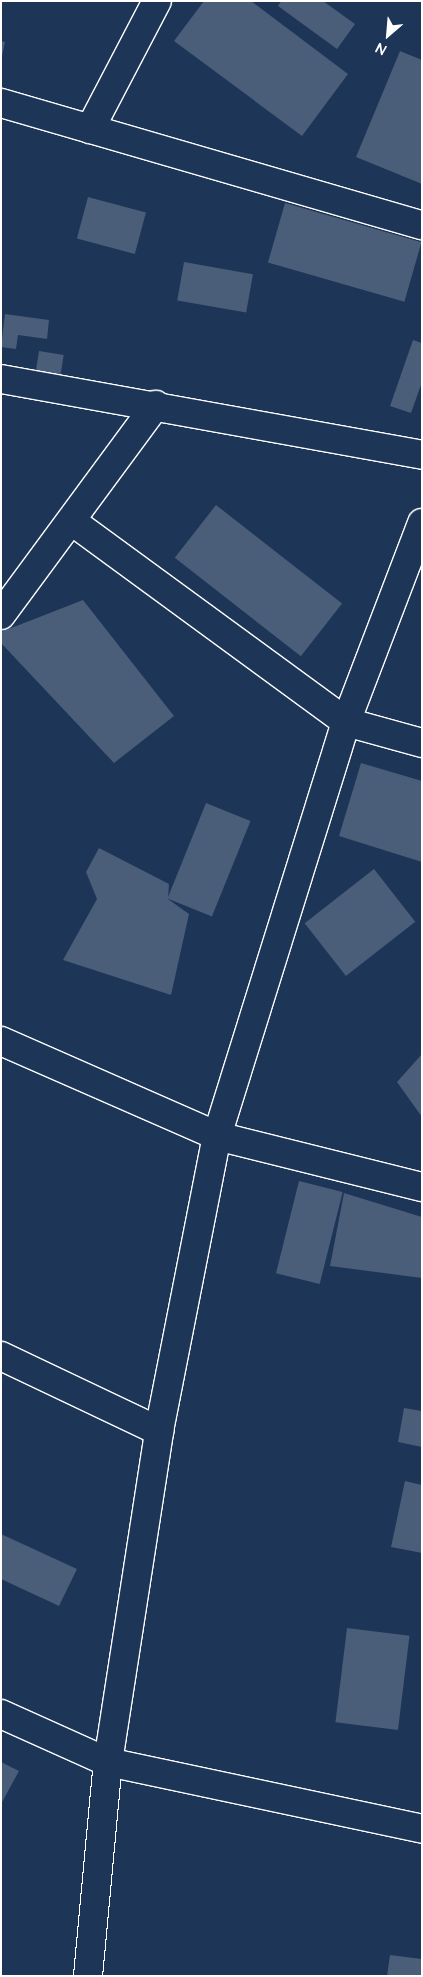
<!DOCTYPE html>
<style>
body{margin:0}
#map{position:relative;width:423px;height:1977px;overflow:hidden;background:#1d3557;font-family:"Architects Daughter",sans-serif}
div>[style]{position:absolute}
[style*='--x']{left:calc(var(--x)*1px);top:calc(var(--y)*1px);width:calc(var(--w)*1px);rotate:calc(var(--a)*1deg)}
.building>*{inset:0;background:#4a5d79;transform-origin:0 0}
.roads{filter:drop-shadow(1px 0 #fff) drop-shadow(-1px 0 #fff) drop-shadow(0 1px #fff) drop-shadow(0 -1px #fff)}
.minor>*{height:28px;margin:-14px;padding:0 14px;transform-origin:14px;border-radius:14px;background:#1d3557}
.tertiary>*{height:28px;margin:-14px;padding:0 14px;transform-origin:14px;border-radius:14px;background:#1d3557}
span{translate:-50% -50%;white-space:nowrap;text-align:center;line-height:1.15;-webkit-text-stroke:4px #1d3557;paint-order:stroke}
.frame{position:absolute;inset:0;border:2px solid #fff;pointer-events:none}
.north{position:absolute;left:363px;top:10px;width:50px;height:50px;-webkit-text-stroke:4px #1d3557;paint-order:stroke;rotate:207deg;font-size:14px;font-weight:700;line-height:20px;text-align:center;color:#fff}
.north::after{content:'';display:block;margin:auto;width:18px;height:22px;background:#fff;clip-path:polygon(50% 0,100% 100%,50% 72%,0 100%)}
</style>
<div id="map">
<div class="building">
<div style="clip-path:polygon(204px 1px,251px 1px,348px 74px,302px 136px,174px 41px)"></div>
<div style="clip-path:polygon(281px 1px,323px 1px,355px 24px,337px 49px,278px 6px)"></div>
<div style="clip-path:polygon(1px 41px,5px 42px,2px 56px,1px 56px)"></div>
<div style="clip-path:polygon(400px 51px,422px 60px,422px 184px,356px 157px)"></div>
<div style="left:88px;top:197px;width:60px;height:43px;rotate:15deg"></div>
<div style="left:285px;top:203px;width:142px;height:62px;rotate:16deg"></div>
<div style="left:184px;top:262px;width:70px;height:39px;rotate:10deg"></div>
<div style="clip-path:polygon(5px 314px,49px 320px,47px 339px,18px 335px,16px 349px,1px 347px)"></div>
<div style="clip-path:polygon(413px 340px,422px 343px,422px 382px,411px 413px,390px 406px)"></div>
<div style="left:39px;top:351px;width:25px;height:23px;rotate:9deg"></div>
<div style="left:216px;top:505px;width:160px;height:67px;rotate:38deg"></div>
<div style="clip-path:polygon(83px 600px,174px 716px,114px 763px,1px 643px,1px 632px)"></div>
<div style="clip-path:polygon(361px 763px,422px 781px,422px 862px,339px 836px)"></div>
<div style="left:206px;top:803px;width:48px;height:103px;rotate:22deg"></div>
<div style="clip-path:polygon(99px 848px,169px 884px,168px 899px,189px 914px,171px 995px,63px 960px,97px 899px,86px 872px)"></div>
<div style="left:374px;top:869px;width:67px;height:88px;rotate:52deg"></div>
<div style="clip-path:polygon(422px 1054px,422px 1117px,397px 1082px)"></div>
<div style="left:299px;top:1181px;width:45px;height:95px;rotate:14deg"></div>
<div style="clip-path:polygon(344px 1193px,422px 1217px,422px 1278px,330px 1266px)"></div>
<div style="clip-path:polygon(404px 1408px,422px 1411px,422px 1447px,398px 1442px)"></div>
<div style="clip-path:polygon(405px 1481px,422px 1485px,422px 1553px,391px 1547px)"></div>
<div style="clip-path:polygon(1px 1534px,77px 1569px,59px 1606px,1px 1579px)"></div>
<div style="left:347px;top:1628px;width:63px;height:95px;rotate:7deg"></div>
<div style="clip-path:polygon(1px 1762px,19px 1771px,1px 1804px)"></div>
<div style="clip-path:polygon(390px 1955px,422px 1959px,422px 1976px,387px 1976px)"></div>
</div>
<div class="roads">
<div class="minor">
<div style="--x:1;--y:103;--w:438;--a:16.2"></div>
<div style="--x:90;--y:129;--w:144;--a:-62.4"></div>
<div style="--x:1;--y:379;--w:428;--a:10.2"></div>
<div style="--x:73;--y:522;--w:338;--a:36.2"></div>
<div style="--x:346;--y:722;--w:79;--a:15.4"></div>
<div style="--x:1;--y:615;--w:261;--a:-53.6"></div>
<div style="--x:1;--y:1041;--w:236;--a:23.7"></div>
<div style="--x:217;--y:1136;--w:211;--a:14"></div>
<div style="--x:1;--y:1356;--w:175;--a:25.4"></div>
<div style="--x:1;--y:1714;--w:117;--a:24.2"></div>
<div style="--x:108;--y:1762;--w:321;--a:12"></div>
</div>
<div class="tertiary">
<div style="--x:88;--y:1976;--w:215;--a:-84.7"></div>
<div style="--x:108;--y:1762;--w:335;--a:-81.2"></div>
<div style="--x:159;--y:1431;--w:301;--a:-78.9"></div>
<div style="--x:217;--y:1136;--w:434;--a:-72.7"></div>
<div style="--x:346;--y:722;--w:213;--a:-69.1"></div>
</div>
</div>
<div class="frame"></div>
<div class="north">N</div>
</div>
